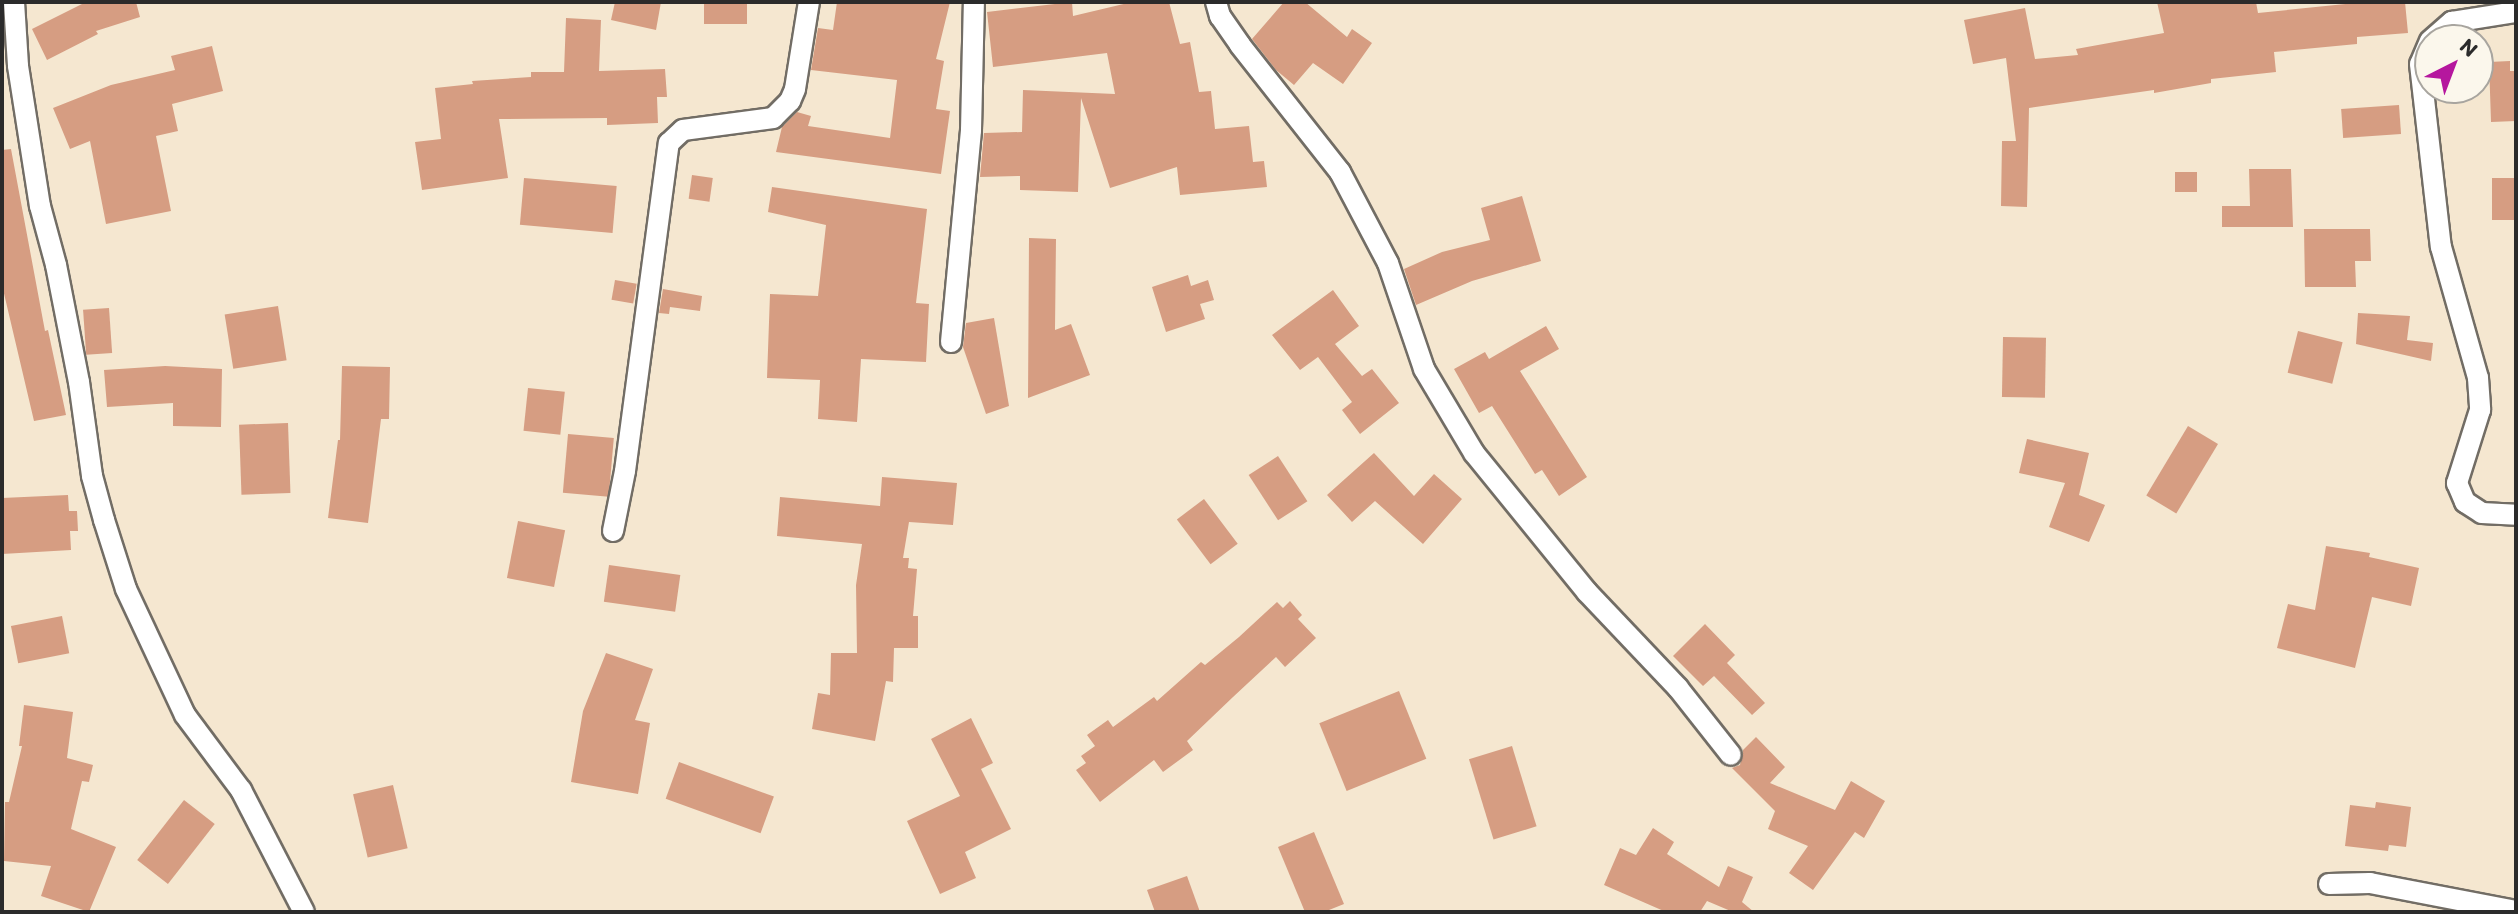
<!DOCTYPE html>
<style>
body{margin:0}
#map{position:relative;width:2518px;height:914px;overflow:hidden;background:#f5e7d0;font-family:Itim,sans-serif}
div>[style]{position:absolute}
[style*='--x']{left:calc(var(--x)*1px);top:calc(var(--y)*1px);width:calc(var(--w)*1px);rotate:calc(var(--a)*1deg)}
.building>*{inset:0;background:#d69d82;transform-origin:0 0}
.roads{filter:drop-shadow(2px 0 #726d65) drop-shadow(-2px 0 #726d65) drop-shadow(0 2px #726d65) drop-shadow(0 -2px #726d65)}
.street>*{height:20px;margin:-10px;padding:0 10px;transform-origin:10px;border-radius:10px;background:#fff}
span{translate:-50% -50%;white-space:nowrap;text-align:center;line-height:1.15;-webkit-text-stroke:6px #fbf7ec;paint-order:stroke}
.frame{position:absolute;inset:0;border:4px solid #2b2b2b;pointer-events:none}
.north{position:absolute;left:2414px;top:24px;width:80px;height:80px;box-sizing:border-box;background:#fbf7ec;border:2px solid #a8a59f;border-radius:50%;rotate:42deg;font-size:22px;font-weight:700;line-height:32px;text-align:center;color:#2b2b2b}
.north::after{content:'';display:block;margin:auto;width:28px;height:36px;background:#b5179e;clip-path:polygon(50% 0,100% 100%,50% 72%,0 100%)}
</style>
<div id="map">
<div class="building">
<div style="clip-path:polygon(86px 2px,136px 2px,140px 17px,96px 31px,98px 34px,47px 60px,32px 29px)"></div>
<div style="clip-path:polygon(615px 2px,661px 2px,656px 30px,611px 20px)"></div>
<div style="left:704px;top:2px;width:43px;height:22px"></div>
<div style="clip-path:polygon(837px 2px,950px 2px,936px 59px,944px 61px,936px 109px,950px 111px,941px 174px,776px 152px,782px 127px,797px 112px,811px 116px,808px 126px,890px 138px,897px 80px,811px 70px,818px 28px,833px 30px)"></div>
<div style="clip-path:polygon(1072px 2px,1073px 16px,1132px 2px,1169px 2px,1180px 44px,1190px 42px,1199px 92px,1211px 91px,1215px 129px,1249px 126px,1253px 162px,1264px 161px,1267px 187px,1180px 195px,1177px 167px,1110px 188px,1081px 98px,1078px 192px,1020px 190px,1020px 176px,980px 177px,984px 133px,1022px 132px,1023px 90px,1115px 94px,1107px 53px,993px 67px,987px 12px)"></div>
<div style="clip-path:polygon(1284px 2px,1305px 2px,1347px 37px,1352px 29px,1372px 43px,1343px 84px,1313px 63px,1294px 85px,1276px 70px,1252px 39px)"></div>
<div style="clip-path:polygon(2157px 2px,2256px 2px,2258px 13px,2365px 2px,2405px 2px,2408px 33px,2357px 37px,2357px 44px,2274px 52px,2276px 72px,2211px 79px,2211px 83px,2154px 93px,2154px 90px,2029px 108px,2027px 207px,2001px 206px,2002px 141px,2016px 141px,2006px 58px,1973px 64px,1964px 20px,2025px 8px,2035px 59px,2078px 55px,2076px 49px,2164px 33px)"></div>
<div style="clip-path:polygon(566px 18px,601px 20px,599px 71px,665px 69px,667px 97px,657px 97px,658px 123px,607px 125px,607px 118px,499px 119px,508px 178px,422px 190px,415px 142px,441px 139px,435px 88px,473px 84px,472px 81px,531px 77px,531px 72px,564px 72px)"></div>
<div style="clip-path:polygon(212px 46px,223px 91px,172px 104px,178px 131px,156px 136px,171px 211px,106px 224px,90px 141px,70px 149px,53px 108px,111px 85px,175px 70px,171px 56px)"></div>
<div style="clip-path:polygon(2510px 61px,2510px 71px,2516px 71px,2516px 121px,2491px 122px,2489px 62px)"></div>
<div style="left:2399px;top:105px;width:29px;height:58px;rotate:86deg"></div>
<div style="clip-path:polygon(11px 149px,45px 331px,48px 330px,66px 415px,34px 421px,2px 285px,2px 150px)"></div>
<div style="clip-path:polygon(2249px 169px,2291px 169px,2293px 227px,2222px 227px,2222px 206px,2250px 206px)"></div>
<div style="left:2175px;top:172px;width:22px;height:20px"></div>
<div style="left:692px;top:175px;width:21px;height:24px;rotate:8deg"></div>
<div style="left:524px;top:178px;width:93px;height:47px;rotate:5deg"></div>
<div style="left:2492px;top:178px;width:24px;height:42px"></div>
<div style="clip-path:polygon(772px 187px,927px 209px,916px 303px,929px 304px,926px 362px,861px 359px,857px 422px,818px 419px,820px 380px,767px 378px,770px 294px,818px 296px,826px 225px,768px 212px)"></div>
<div style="clip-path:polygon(1522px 196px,1541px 261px,1472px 281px,1416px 305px,1404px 269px,1442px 252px,1490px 240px,1481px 208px)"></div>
<div style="clip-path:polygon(2304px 229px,2370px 229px,2371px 261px,2355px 261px,2356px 287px,2305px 287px)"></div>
<div style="clip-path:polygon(1029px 238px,1056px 239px,1055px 330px,1071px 324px,1090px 375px,1028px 398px)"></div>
<div style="clip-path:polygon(1188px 275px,1191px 286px,1208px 280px,1214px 300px,1200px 304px,1205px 319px,1166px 332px,1152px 287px)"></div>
<div style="left:615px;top:280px;width:22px;height:20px;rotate:10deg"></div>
<div style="clip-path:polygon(663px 289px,702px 296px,700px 311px,670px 307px,669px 314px,659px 313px)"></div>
<div style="clip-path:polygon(1333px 290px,1359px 326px,1335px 344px,1362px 376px,1372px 369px,1399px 403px,1360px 434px,1342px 410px,1352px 402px,1318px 357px,1300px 370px,1272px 335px)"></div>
<div style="left:278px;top:306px;width:55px;height:54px;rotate:81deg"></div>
<div style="left:109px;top:308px;width:45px;height:26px;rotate:86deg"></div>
<div style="clip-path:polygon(2358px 313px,2410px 316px,2407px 340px,2433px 343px,2431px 361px,2356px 344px)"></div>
<div style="clip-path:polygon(994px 318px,1009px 406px,986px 414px,963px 347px,966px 323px)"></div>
<div style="clip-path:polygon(1546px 326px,1559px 349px,1520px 371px,1587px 477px,1559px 496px,1542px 470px,1535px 474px,1492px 406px,1479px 413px,1454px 369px,1485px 352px,1489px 359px)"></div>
<div style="left:2298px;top:331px;width:46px;height:43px;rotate:14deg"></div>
<div style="left:2003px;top:337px;width:43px;height:60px;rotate:1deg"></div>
<div style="clip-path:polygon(165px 366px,222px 369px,221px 427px,173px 426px,173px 403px,107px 407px,104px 370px)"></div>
<div style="clip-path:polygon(342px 366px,390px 367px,389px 419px,381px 419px,368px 523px,328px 518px,338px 440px,340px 440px)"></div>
<div style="left:528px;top:388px;width:37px;height:43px;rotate:6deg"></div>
<div style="left:288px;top:423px;width:70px;height:49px;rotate:88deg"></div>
<div style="left:2188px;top:426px;width:35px;height:81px;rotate:31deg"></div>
<div style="left:568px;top:434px;width:46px;height:59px;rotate:5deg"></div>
<div style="clip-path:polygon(2027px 439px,2089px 453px,2079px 495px,2105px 505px,2089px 542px,2049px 527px,2065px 483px,2019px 473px)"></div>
<div style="clip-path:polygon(1374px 453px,1414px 496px,1434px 474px,1462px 499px,1423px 544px,1375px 501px,1352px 522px,1327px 495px)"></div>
<div style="left:1278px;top:456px;width:54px;height:35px;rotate:57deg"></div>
<div style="clip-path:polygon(882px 477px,957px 483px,953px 525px,909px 522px,903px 558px,909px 558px,908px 568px,917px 569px,913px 616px,918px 616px,918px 648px,894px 648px,893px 682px,886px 681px,875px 741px,812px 729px,818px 693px,830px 695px,831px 653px,857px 653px,856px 585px,862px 544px,777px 536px,780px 497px,880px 506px)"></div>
<div style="clip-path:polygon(68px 495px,69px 511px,77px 511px,78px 531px,70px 531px,71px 550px,2px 554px,2px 498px)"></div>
<div style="left:1204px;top:499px;width:56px;height:34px;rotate:53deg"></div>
<div style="left:518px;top:521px;width:48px;height:58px;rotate:11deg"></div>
<div style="clip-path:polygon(2326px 546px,2370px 553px,2369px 557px,2419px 568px,2411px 606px,2372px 597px,2355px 668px,2277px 648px,2288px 604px,2315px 610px)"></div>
<div style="left:609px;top:565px;width:72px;height:37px;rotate:8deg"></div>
<div style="clip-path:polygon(1290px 601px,1302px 615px,1298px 619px,1316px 638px,1285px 667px,1276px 657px,1233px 697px,1187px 741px,1193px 750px,1163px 772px,1154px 760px,1100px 802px,1076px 770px,1086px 763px,1081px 756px,1095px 746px,1087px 735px,1108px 720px,1113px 727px,1154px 697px,1157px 701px,1201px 662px,1205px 665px,1239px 637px,1277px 602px,1283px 608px)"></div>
<div style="left:62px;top:616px;width:38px;height:52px;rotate:79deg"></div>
<div style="clip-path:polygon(1705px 624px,1735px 655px,1727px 663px,1765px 703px,1752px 715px,1714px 676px,1703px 686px,1673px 656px)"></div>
<div style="clip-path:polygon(606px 653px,653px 669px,635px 720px,650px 723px,638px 794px,571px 782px,583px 711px)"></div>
<div style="left:1399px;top:691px;width:73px;height:86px;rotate:68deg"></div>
<div style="clip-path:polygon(24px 705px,73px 712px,67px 758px,93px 765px,89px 782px,82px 781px,71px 829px,116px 847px,89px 912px,41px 896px,51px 866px,4px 861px,5px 802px,9px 802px,22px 746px,19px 746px)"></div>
<div style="clip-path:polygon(971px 718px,993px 763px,981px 769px,1011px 829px,965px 852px,976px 878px,940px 894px,907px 821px,960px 796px,931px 739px)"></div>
<div style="clip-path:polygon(1756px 737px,1785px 767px,1770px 783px,1835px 810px,1851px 781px,1885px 801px,1864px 838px,1855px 832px,1813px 890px,1789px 873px,1808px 846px,1768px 829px,1775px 811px,1732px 768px,1740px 765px,1743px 750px)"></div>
<div style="left:1512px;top:746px;width:84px;height:45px;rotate:73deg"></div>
<div style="left:679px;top:762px;width:101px;height:39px;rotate:20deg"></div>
<div style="left:393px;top:785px;width:65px;height:41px;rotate:77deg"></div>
<div style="left:184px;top:800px;width:39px;height:76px;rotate:38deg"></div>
<div style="clip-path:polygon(2376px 802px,2411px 807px,2406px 847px,2389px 845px,2388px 851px,2345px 846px,2350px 805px,2375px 808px)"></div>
<div style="clip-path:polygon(1653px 828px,1674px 842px,1667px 854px,1719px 887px,1728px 866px,1753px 877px,1742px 902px,1754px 912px,1733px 912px,1707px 901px,1700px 912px,1666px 912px,1604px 885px,1620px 848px,1636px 855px)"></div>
<div style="clip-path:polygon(1314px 832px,1344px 904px,1324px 912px,1305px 912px,1278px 847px)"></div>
<div style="clip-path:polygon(1187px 876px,1200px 912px,1155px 912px,1147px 890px)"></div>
</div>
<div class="roads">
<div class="street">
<div style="--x:14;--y:2;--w:64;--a:86.4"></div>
<div style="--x:18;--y:66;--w:142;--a:81.1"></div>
<div style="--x:40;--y:206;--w:61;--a:74.8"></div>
<div style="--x:56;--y:265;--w:119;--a:78.9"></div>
<div style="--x:79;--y:382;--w:95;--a:82.1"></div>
<div style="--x:92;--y:476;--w:46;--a:74.7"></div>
<div style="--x:104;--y:520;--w:72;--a:72.3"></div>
<div style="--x:126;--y:589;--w:139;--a:64.9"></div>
<div style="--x:185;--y:715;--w:94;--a:53.3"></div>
<div style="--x:241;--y:790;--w:137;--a:62.7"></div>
<div style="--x:1216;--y:2;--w:15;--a:74"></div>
<div style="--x:1220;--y:16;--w:35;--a:55"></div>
<div style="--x:1240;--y:45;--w:162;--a:51.8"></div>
<div style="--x:1340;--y:172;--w:103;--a:62.2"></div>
<div style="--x:1388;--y:263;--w:112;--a:71.2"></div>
<div style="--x:1424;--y:369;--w:98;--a:59.2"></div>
<div style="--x:1474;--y:453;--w:179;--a:50.9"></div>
<div style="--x:1587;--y:592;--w:132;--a:46.5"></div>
<div style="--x:1678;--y:688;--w:85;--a:51.7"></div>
<div style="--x:2431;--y:40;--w:28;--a:-41"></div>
<div style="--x:2452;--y:22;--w:65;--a:-8.9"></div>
<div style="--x:2430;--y:41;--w:25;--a:113"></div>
<div style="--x:2420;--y:64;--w:184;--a:83.5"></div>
<div style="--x:2441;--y:247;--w:136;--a:74.2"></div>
<div style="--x:2478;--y:378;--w:32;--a:86"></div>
<div style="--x:2480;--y:410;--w:77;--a:107.5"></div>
<div style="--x:2457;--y:483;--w:21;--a:67"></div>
<div style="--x:2465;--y:502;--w:20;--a:33"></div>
<div style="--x:2482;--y:513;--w:34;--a:3"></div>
<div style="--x:951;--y:342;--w:213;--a:-84.6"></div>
<div style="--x:971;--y:130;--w:128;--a:-88.7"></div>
<div style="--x:613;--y:531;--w:61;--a:-78.7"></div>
<div style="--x:625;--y:471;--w:331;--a:-82.4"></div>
<div style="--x:669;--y:143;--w:19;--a:-43"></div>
<div style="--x:683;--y:130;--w:91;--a:-7.6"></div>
<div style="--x:773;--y:118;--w:24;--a:-45"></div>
<div style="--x:790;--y:101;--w:13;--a:-67"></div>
<div style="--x:795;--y:89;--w:88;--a:-80.9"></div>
<div style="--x:2329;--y:884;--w:41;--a:-1.4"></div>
<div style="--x:2370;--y:883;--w:149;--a:10.9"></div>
</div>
</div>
<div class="frame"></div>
<div class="north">N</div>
</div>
